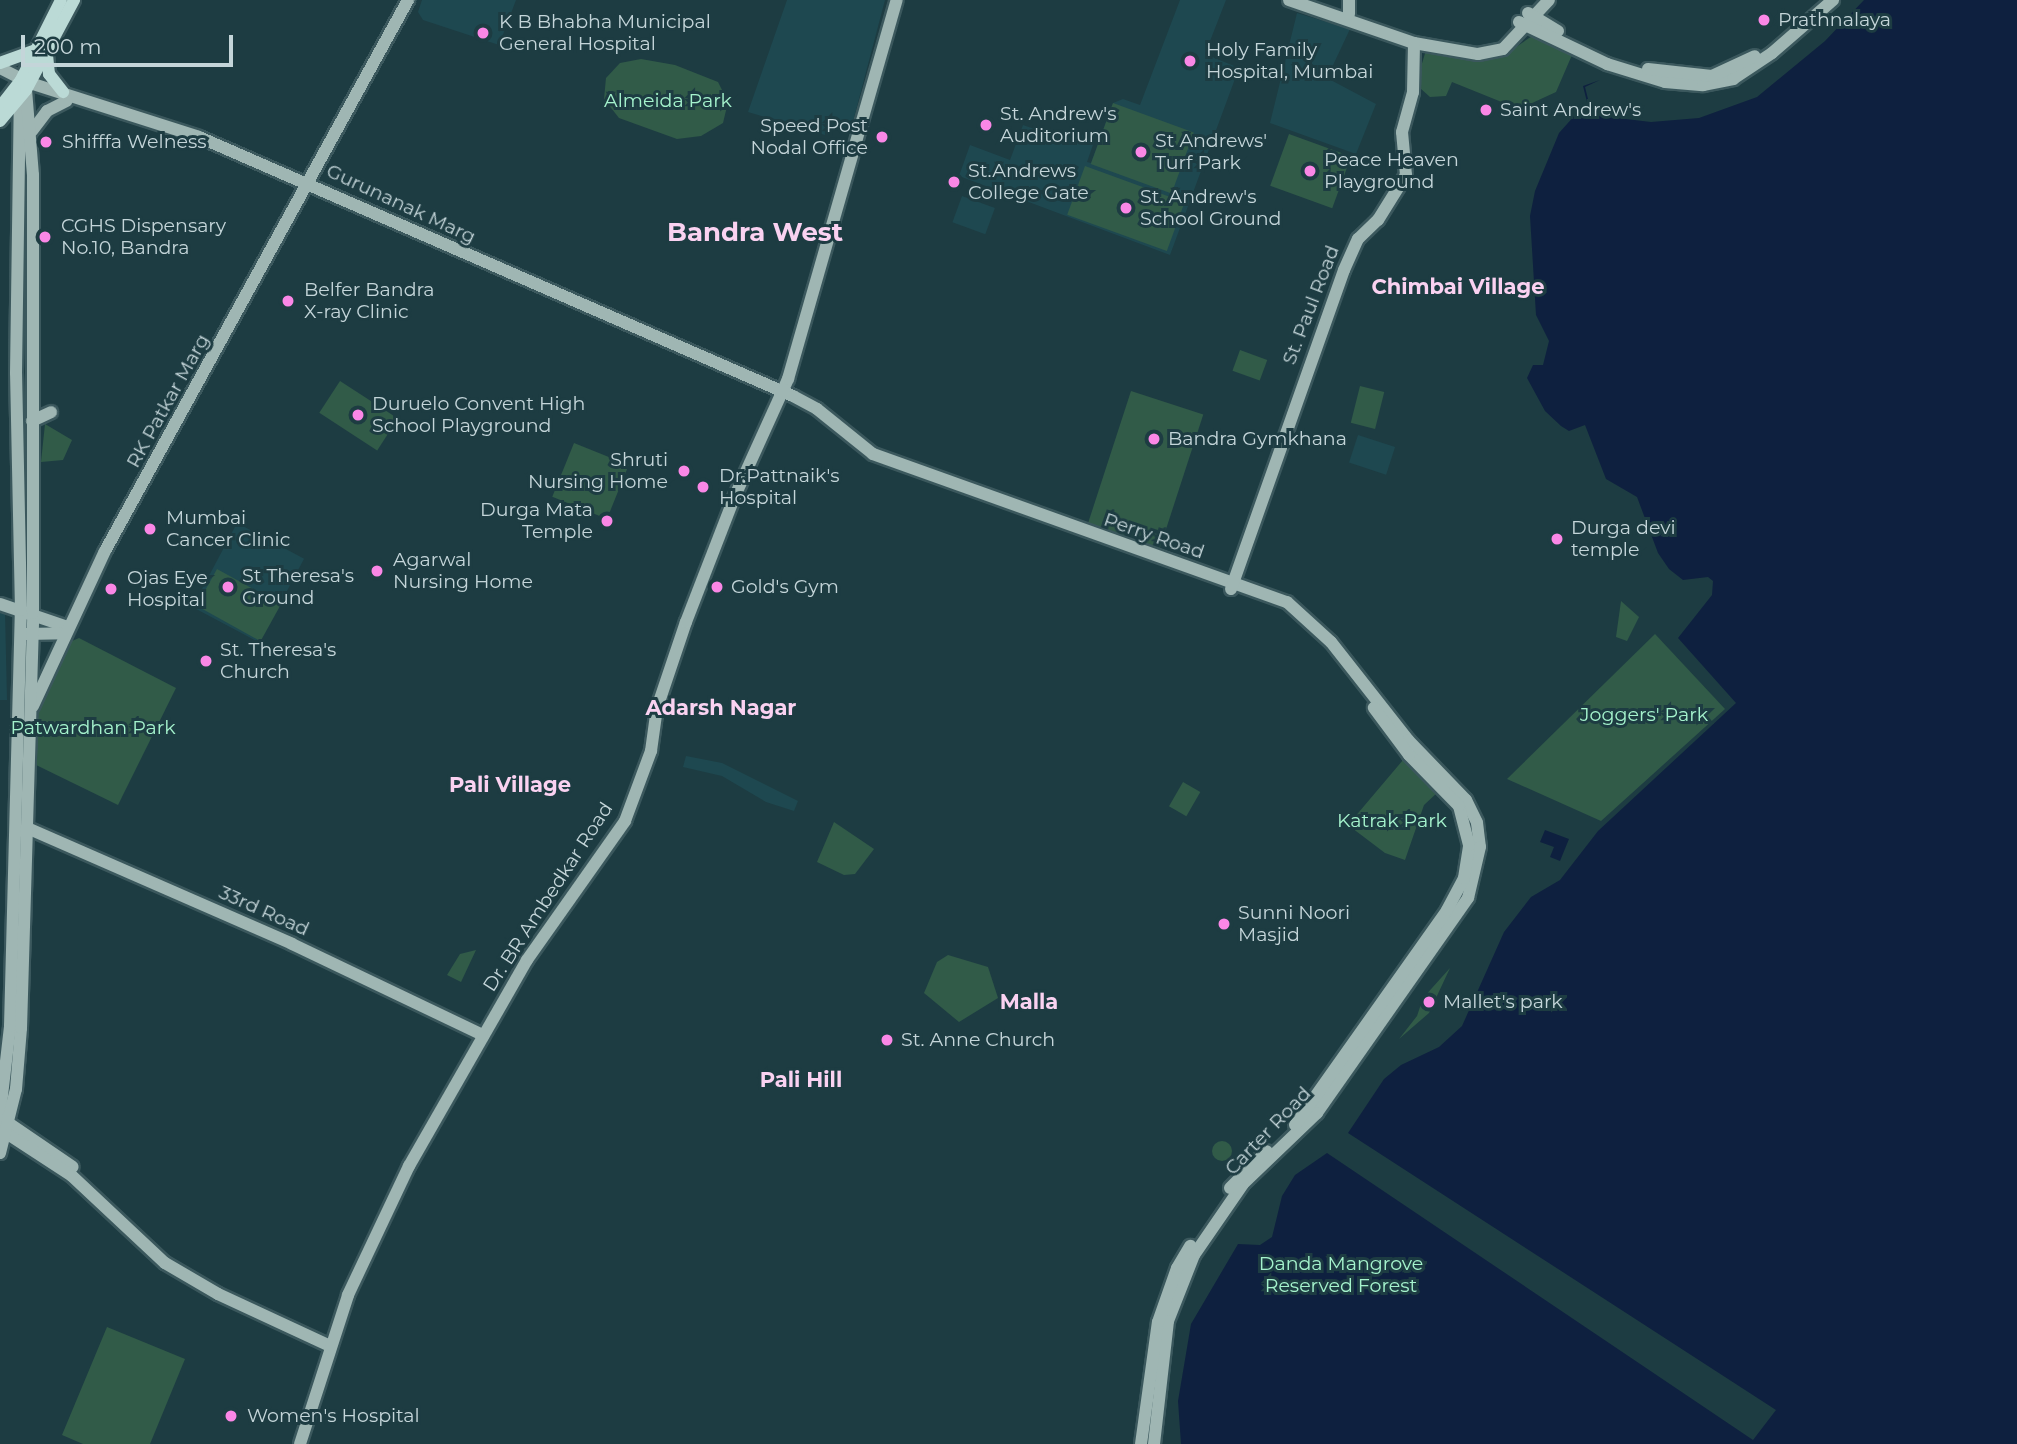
<!DOCTYPE html>
<style>
body{margin:0}
#map{position:relative;width:2017px;height:1444px;overflow:hidden;background:#1d3c42;font-family:Montserrat,sans-serif}
div>[style]{position:absolute}
[style*='--x']{left:calc(var(--x)*1px);top:calc(var(--y)*1px);width:calc(var(--w)*1px);rotate:calc(var(--a)*1deg)}
.built>*{inset:0;background:#1e4850;transform-origin:0 0}
.green>*{inset:0;background:#315b48;transform-origin:0 0}
.round{border-radius:50%}
.water>*{inset:0;background:#0e203f}
.roads{filter:drop-shadow(2px 0 #3b585d) drop-shadow(-2px 0 #3b585d) drop-shadow(0 2px #3b585d) drop-shadow(0 -2px #3b585d)}
.secondary>*{height:12px;margin:-6px;padding:0 6px;transform-origin:6px;border-radius:6px;background:#9fb6b3}
.primary>*{height:12px;margin:-6px;padding:0 6px;transform-origin:6px;border-radius:6px;background:#bbdad6}
.dots>*{width:19px;height:19px;translate:-50% -50%;box-sizing:border-box;border:4px solid #1d3c42;border-radius:50%}
span{translate:-50% -50%;white-space:nowrap;text-align:center;line-height:1.15;-webkit-text-stroke:6px #1d3c42;paint-order:stroke}
.poi-label{font-size:19px;color:#c4d5d9}
.left{translate:0 -50%;text-align:left}
.right{translate:-100% -50%;text-align:right}
.park-label{font-size:19px;color:#a5f3cd}
.street-label{font-size:19px;color:#c4d5d9}
.neighbourhood-label{font-size:21px;color:#fad2f1;font-weight:700}
.district-label{font-size:26px;color:#fad2f1;font-weight:700}
.scale{position:absolute;left:21px;top:35px;width:212px;height:32px;box-sizing:border-box;border:4px solid #c4d5d9;border-top:0;padding-left:9px;font-size:21px;line-height:24px;white-space:nowrap;color:#c4d5d9;-webkit-text-stroke:5px #1d3c42;paint-order:stroke}
</style>
<div id="map">
<div class="built">
<div style="clip-path:polygon(422px 0,516px 0,499px 45px,423px 20px,418px 12px)"></div>
<div style="clip-path:polygon(787px 0,885px 0,851px 129px,830px 123px,825px 135px,748px 112px)"></div>
<div style="clip-path:polygon(1180px 0,1226px 0,1205px 54px,1239px 68px,1170px 255px,959px 176px,970px 145px,1010px 160px,1023px 125px,1068px 141px,1072px 131px,1095px 139px,1087px 162px,1091px 163px,1113px 103px,1123px 99px,1140px 105px)"></div>
<div style="clip-path:polygon(1297px 13px,1350px 29px,1327px 78px,1376px 104px,1356px 154px,1270px 123px)"></div>
<div style="left:962px;top:196px;width:35px;height:28px;rotate:20deg"></div>
<div style="left:1358px;top:435px;width:39px;height:29px;rotate:18deg"></div>
<div style="left:237px;top:523px;width:76px;height:95px;rotate:28deg"></div>
<div style="clip-path:polygon(0 611px,5px 612px,7px 700px,0 700px)"></div>
<div style="clip-path:polygon(686px 756px,722px 763px,798px 801px,794px 811px,766px 802px,722px 776px,683px 767px)"></div>
</div>
<div class="green">
<div style="clip-path:polygon(1532px 36px,1572px 55px,1556px 92px,1519px 109px,1452px 82px,1446px 96px,1430px 97px,1420px 88px,1418px 77px,1426px 50px,1455px 57px,1500px 58px)"></div>
<div style="clip-path:polygon(641px 59px,675px 65px,718px 82px,728px 102px,723px 123px,701px 136px,677px 139px,619px 118px,604px 99px,606px 78px,620px 63px)"></div>
<div style="left:1113px;top:103px;width:86px;height:65px;rotate:20deg"></div>
<div style="left:1289px;top:134px;width:66px;height:55px;rotate:20deg"></div>
<div style="left:1085px;top:166px;width:106px;height:52px;rotate:20deg"></div>
<div style="left:1240px;top:350px;width:29px;height:22px;rotate:20deg"></div>
<div style="left:340px;top:381px;width:69px;height:38px;rotate:33deg"></div>
<div style="left:1360px;top:386px;width:25px;height:38px;rotate:14deg"></div>
<div style="left:1131px;top:391px;width:76px;height:146px;rotate:18deg"></div>
<div style="clip-path:polygon(45px 424px,72px 440px,63px 460px,41px 462px)"></div>
<div style="left:574px;top:443px;width:59px;height:58px;rotate:22deg"></div>
<div style="left:217px;top:569px;width:73px;height:42px;rotate:29deg"></div>
<div style="clip-path:polygon(1621px 601px,1639px 617px,1627px 641px,1616px 637px)"></div>
<div style="clip-path:polygon(1655px 634px,1725px 709px,1601px 821px,1507px 779px)"></div>
<div style="clip-path:polygon(79px 638px,176px 688px,118px 805px,32px 763px,33px 718px,72px 641px)"></div>
<div style="clip-path:polygon(1403px 760px,1438px 792px,1424px 805px,1405px 860px,1385px 853px,1348px 825px)"></div>
<div style="left:1183px;top:782px;width:20px;height:28px;rotate:30deg"></div>
<div style="clip-path:polygon(834px 822px,874px 849px,855px 874px,844px 875px,817px 862px)"></div>
<div style="clip-path:polygon(476px 950px,461px 982px,447px 975px,460px 954px)"></div>
<div style="clip-path:polygon(948px 955px,988px 967px,998px 998px,959px 1022px,924px 993px,937px 962px)"></div>
<div style="clip-path:polygon(1450px 968px,1429px 1013px,1399px 1039px,1417px 1016px,1423px 998px)"></div>
<div class="round" style="left:1212px;top:1141px;width:20px;height:20px"></div>
<div style="clip-path:polygon(107px 1327px,185px 1359px,150px 1444px,83px 1444px,62px 1435px)"></div>
</div>
<div class="water">
<div style="clip-path:polygon(1864px 0,2017px 0,2017px 1444px,1181px 1444px,1178px 1401px,1191px 1324px,1238px 1244px,1260px 1245px,1272px 1237px,1282px 1196px,1295px 1175px,1327px 1153px,1753px 1440px,1776px 1410px,1348px 1133px,1384px 1079px,1401px 1065px,1439px 1047px,1462px 1026px,1504px 932px,1531px 897px,1560px 880px,1598px 831px,1736px 703px,1678px 638px,1712px 595px,1713px 581px,1708px 577px,1683px 580px,1669px 569px,1658px 553px,1637px 497px,1606px 479px,1585px 425px,1569px 431px,1561px 426px,1545px 411px,1527px 378px,1533px 365px,1543px 365px,1549px 341px,1536px 315px,1530px 216px,1535px 191px,1559px 133px,1576px 114px,1590px 114px,1583px 86px,1600px 80px,1585px 87px,1592px 115px,1651px 122px,1699px 118px,1757px 97px,1825px 41px)"></div>
<div style="clip-path:polygon(1545px 830px,1569px 839px,1560px 861px,1550px 857px,1554px 847px,1540px 842px)"></div>
</div>
<div class="roads">
<div class="secondary">
<div style="--x:1289;--y:0;--w:132;--a:19"></div>
<div style="--x:1414;--y:43;--w:65;--a:9.8"></div>
<div style="--x:1478;--y:54;--w:25;--a:-11"></div>
<div style="--x:1503;--y:49;--w:67;--a:-46.8"></div>
<div style="--x:1528;--y:13;--w:35;--a:31"></div>
<div style="--x:1349;--y:14;--w:14;--a:-90"></div>
<div style="--x:1519;--y:22;--w:98;--a:25.5"></div>
<div style="--x:1607;--y:64;--w:61;--a:17.2"></div>
<div style="--x:1665;--y:82;--w:38;--a:5"></div>
<div style="--x:1703;--y:85;--w:31;--a:-11"></div>
<div style="--x:1733;--y:79;--w:47;--a:-33.7"></div>
<div style="--x:1772;--y:53;--w:81;--a:-41"></div>
<div style="--x:0;--y:68;--w:34;--a:27"></div>
<div style="--x:30;--y:83;--w:177;--a:17.7"></div>
<div style="--x:199;--y:137;--w:648;--a:23.56"></div>
<div style="--x:793;--y:396;--w:27;--a:28"></div>
<div style="--x:817;--y:409;--w:72;--a:38.8"></div>
<div style="--x:873;--y:454;--w:440;--a:19.7"></div>
<div style="--x:1287;--y:602;--w:59;--a:42.3"></div>
<div style="--x:1331;--y:642;--w:125;--a:51.8"></div>
<div style="--x:1408;--y:740;--w:83;--a:46"></div>
<div style="--x:1466;--y:800;--w:25;--a:64"></div>
<div style="--x:1477;--y:823;--w:24;--a:83"></div>
<div style="--x:1480;--y:847;--w:52;--a:103.2"></div>
<div style="--x:1468;--y:898;--w:263;--a:125.1"></div>
<div style="--x:1317;--y:1113;--w:103;--a:136.2"></div>
<div style="--x:1243;--y:1184;--w:86;--a:124.6"></div>
<div style="--x:1194;--y:1255;--w:71;--a:111.5"></div>
<div style="--x:1168;--y:1321;--w:124;--a:96.5"></div>
<div style="--x:1648;--y:69;--w:64;--a:6.2"></div>
<div style="--x:1712;--y:76;--w:47;--a:-24.9"></div>
<div style="--x:32;--y:131;--w:25;--a:-53"></div>
<div style="--x:47;--y:111;--w:22;--a:-27"></div>
<div style="--x:32;--y:421;--w:21;--a:-25"></div>
<div style="--x:1231;--y:589;--w:338;--a:-70.5"></div>
<div style="--x:1344;--y:270;--w:34;--a:-66"></div>
<div style="--x:1358;--y:239;--w:28;--a:-44"></div>
<div style="--x:1378;--y:220;--w:53;--a:-58.1"></div>
<div style="--x:1406;--y:175;--w:43;--a:-95.3"></div>
<div style="--x:1402;--y:132;--w:41;--a:-74.6"></div>
<div style="--x:1413;--y:92;--w:49;--a:-88.8"></div>
<div style="--x:0;--y:604;--w:72;--a:18.7"></div>
<div style="--x:26;--y:634;--w:39;--a:-1"></div>
<div style="--x:33;--y:706;--w:171;--a:-65.1"></div>
<div style="--x:105;--y:551;--w:629;--a:-61.19"></div>
<div style="--x:27;--y:828;--w:289;--a:23.6"></div>
<div style="--x:292;--y:944;--w:212;--a:25.5"></div>
<div style="--x:0;--y:1113;--w:88;--a:-83.4"></div>
<div style="--x:10;--y:1026;--w:416;--a:-88.5"></div>
<div style="--x:21;--y:610;--w:237;--a:-91.2"></div>
<div style="--x:16;--y:373;--w:274;--a:-89.2"></div>
<div style="--x:4;--y:1120;--w:83;--a:34.3"></div>
<div style="--x:1295;--y:1125;--w:263;--a:-54.7"></div>
<div style="--x:1447;--y:910;--w:36;--a:-62"></div>
<div style="--x:1464;--y:878;--w:33;--a:-81"></div>
<div style="--x:1469;--y:845;--w:40;--a:-104.4"></div>
<div style="--x:1459;--y:806;--w:71;--a:-134.4"></div>
<div style="--x:1409;--y:755;--w:59;--a:-126.7"></div>
<div style="--x:0;--y:1129;--w:86;--a:33.1"></div>
<div style="--x:72;--y:1176;--w:127;--a:43.1"></div>
<div style="--x:165;--y:1263;--w:61;--a:30.3"></div>
<div style="--x:218;--y:1294;--w:123;--a:24.9"></div>
<div style="--x:0;--y:1153;--w:66;--a:-76"></div>
<div style="--x:16;--y:1089;--w:61;--a:-85.3"></div>
<div style="--x:21;--y:1028;--w:415;--a:-88.3"></div>
<div style="--x:33;--y:613;--w:438;--a:-90"></div>
<div style="--x:33;--y:175;--w:85;--a:-94.7"></div>
<div style="--x:1230;--y:1188;--w:52;--a:-45"></div>
<div style="--x:300;--y:1444;--w:157;--a:-72.1"></div>
<div style="--x:348;--y:1295;--w:143;--a:-64.7"></div>
<div style="--x:409;--y:1166;--w:237;--a:-60.2"></div>
<div style="--x:527;--y:960;--w:170;--a:-54.8"></div>
<div style="--x:625;--y:821;--w:75;--a:-69.6"></div>
<div style="--x:651;--y:751;--w:43;--a:-82.1"></div>
<div style="--x:657;--y:708;--w:91;--a:-71.4"></div>
<div style="--x:686;--y:622;--w:133;--a:-68.8"></div>
<div style="--x:734;--y:498;--w:131;--a:-65.6"></div>
<div style="--x:788;--y:379;--w:394;--a:-74"></div>
<div style="--x:1141;--y:1444;--w:123;--a:-82.1"></div>
<div style="--x:1158;--y:1322;--w:57;--a:-70.6"></div>
<div style="--x:1177;--y:1268;--w:26;--a:-59"></div>
</div>
<div class="primary">
<div style="--x:47;--y:55;--w:19;--a:84"></div>
<div style="--x:49;--y:74;--w:23;--a:52"></div>
<div style="--x:0;--y:63;--w:37;--a:-20"></div>
<div style="--x:0;--y:107;--w:34;--a:-52"></div>
<div style="--x:21;--y:80;--w:89;--a:-63.4"></div>
<div style="--x:0;--y:121;--w:40;--a:-50"></div>
<div style="--x:26;--y:90;--w:102;--a:-61.9"></div>
</div>
</div>
<div class="dots">
<div style="left:1764px;top:20px;background:#fa87e6"></div>
<div style="left:483px;top:33px;background:#fa87e6"></div>
<div style="left:1190px;top:61px;background:#fa87e6"></div>
<div style="left:1486px;top:110px;background:#fa87e6"></div>
<div style="left:986px;top:125px;background:#fa87e6"></div>
<div style="left:882px;top:137px;background:#fa87e6"></div>
<div style="left:46px;top:142px;background:#fa87e6"></div>
<div style="left:1141px;top:152px;background:#fa87e6"></div>
<div style="left:1310px;top:171px;background:#fa87e6"></div>
<div style="left:954px;top:182px;background:#fa87e6"></div>
<div style="left:1126px;top:208px;background:#fa87e6"></div>
<div style="left:45px;top:237px;background:#fa87e6"></div>
<div style="left:288px;top:301px;background:#fa87e6"></div>
<div style="left:358px;top:415px;background:#fa87e6"></div>
<div style="left:1154px;top:439px;background:#fa87e6"></div>
<div style="left:684px;top:471px;background:#fa87e6"></div>
<div style="left:703px;top:487px;background:#fa87e6"></div>
<div style="left:607px;top:521px;background:#fa87e6"></div>
<div style="left:150px;top:529px;background:#fa87e6"></div>
<div style="left:1557px;top:539px;background:#fa87e6"></div>
<div style="left:377px;top:571px;background:#fa87e6"></div>
<div style="left:228px;top:587px;background:#fa87e6"></div>
<div style="left:717px;top:587px;background:#fa87e6"></div>
<div style="left:111px;top:589px;background:#fa87e6"></div>
<div style="left:206px;top:661px;background:#fa87e6"></div>
<div style="left:1224px;top:924px;background:#fa87e6"></div>
<div style="left:1429px;top:1002px;background:#fa87e6"></div>
<div style="left:887px;top:1040px;background:#fa87e6"></div>
<div style="left:231px;top:1416px;background:#fa87e6"></div>
</div>
<div class="poi-label">
<span class="left" style="left:1778px;top:20px">Prathnalaya</span>
<span class="left" style="left:499px;top:33px">K B Bhabha Municipal<br>General Hospital</span>
<span class="left" style="left:1206px;top:61px">Holy Family<br>Hospital, Mumbai</span>
<span class="left" style="left:1500px;top:110px">Saint Andrew's</span>
<span class="left" style="left:1000px;top:125px">St. Andrew's<br>Auditorium</span>
<span class="right" style="left:868px;top:137px">Speed Post<br>Nodal Office</span>
<span class="left" style="left:1155px;top:152px">St Andrews'<br>Turf Park</span>
<span class="left" style="left:62px;top:142px">Shifffa Welness</span>
<span class="left" style="left:1324px;top:171px">Peace Heaven<br>Playground</span>
<span class="left" style="left:968px;top:182px">St.Andrews<br>College Gate</span>
<span class="left" style="left:1140px;top:208px">St. Andrew's<br>School Ground</span>
<span class="left" style="left:61px;top:237px">CGHS Dispensary<br>No.10, Bandra</span>
<span class="left" style="left:304px;top:301px">Belfer Bandra<br>X-ray Clinic</span>
<span class="left" style="left:372px;top:415px">Duruelo Convent High<br>School Playground</span>
<span class="left" style="left:1168px;top:439px">Bandra Gymkhana</span>
<span class="right" style="left:668px;top:471px">Shruti<br>Nursing Home</span>
<span class="left" style="left:719px;top:487px">Dr.Pattnaik's<br>Hospital</span>
<span class="right" style="left:593px;top:521px">Durga Mata<br>Temple</span>
<span class="left" style="left:166px;top:529px">Mumbai<br>Cancer Clinic</span>
<span class="left" style="left:1571px;top:539px">Durga devi<br>temple</span>
<span class="left" style="left:393px;top:571px">Agarwal<br>Nursing Home</span>
<span class="left" style="left:242px;top:587px">St Theresa's<br>Ground</span>
<span class="left" style="left:127px;top:589px">Ojas Eye<br>Hospital</span>
<span class="left" style="left:731px;top:587px">Gold's Gym</span>
<span class="left" style="left:220px;top:661px">St. Theresa's<br>Church</span>
<span class="left" style="left:1238px;top:924px">Sunni Noori<br>Masjid</span>
<span class="left" style="left:1443px;top:1002px">Mallet's park</span>
<span class="left" style="left:901px;top:1040px">St. Anne Church</span>
<span class="left" style="left:247px;top:1416px">Women's Hospital</span>
</div>
<div class="park-label">
<span style="left:668px;top:101px">Almeida Park</span>
<span style="left:1644px;top:715px">Joggers' Park</span>
<span style="left:93px;top:728px">Patwardhan Park</span>
<span style="left:1392px;top:821px">Katrak Park</span>
<span style="left:1341px;top:1275px">Danda Mangrove<br>Reserved Forest</span>
</div>
<div class="street-label">
<span style="left:401px;top:204px;rotate:25deg">Gurunanak Marg</span>
<span style="left:1311px;top:305px;rotate:-69deg">St. Paul Road</span>
<span style="left:168px;top:401px;rotate:-61deg">RK Patkar Marg</span>
<span style="left:1154px;top:536px;rotate:19deg">Perry Road</span>
<span style="left:548px;top:897px;rotate:-57deg">Dr. BR Ambedkar Road</span>
<span style="left:264px;top:911px;rotate:24deg">33rd Road</span>
<span style="left:1268px;top:1131px;rotate:-46deg">Carter Road</span>
</div>
<div class="neighbourhood-label">
<span style="left:1458px;top:287px">Chimbai Village</span>
<span style="left:721px;top:708px">Adarsh Nagar</span>
<span style="left:510px;top:785px">Pali Village</span>
<span style="left:1029px;top:1002px">Malla</span>
<span style="left:801px;top:1080px">Pali Hill</span>
</div>
<div class="district-label">
<span style="left:755px;top:233px">Bandra West</span>
</div>
<div class="scale">200 m</div>
</div>
